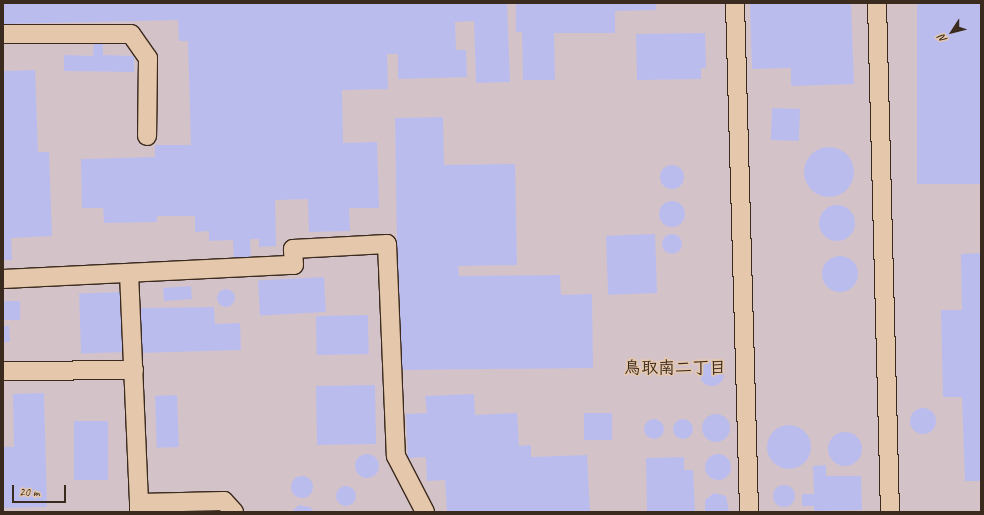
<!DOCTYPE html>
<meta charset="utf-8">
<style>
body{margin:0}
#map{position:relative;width:984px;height:515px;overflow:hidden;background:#ddc6b9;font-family:Caveat,"Klee One",sans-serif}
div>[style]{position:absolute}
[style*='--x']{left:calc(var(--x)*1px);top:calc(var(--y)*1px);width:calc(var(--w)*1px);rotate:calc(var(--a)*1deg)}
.built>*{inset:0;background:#d3c3c9;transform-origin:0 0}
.building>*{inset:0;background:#bbbcee;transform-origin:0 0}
.round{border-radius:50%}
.roads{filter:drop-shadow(1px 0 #3b2a1e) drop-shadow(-1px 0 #3b2a1e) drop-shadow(0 1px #3b2a1e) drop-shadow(0 -1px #3b2a1e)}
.minor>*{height:18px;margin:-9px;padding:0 9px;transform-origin:9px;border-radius:9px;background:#e5c8ac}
span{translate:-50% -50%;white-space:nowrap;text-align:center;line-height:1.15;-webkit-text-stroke:3.5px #e5c8ac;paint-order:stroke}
.neighbourhood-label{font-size:17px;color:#3b2a1e;font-weight:700}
.frame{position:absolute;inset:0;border:4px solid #3b2a1e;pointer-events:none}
.north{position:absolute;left:932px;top:12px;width:40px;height:40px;-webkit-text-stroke:3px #e5c8ac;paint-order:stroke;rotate:234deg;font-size:11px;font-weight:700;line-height:16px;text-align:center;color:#3b2a1e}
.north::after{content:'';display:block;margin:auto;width:14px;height:18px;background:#3b2a1e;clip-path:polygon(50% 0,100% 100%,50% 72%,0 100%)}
.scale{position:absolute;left:12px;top:485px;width:54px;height:18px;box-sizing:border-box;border:2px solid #3b2a1e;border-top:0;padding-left:5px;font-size:12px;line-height:14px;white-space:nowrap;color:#3b2a1e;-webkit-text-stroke:3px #e5c8ac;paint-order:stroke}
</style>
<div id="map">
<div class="built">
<div style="left:3px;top:3px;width:978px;height:509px"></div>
</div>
<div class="building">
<div style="clip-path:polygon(3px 3px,507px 3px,510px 82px,476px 83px,474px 21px,455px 22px,456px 50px,466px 50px,467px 77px,398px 79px,398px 54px,387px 54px,388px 89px,342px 90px,343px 143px,377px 142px,379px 208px,349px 208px,350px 231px,309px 232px,308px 199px,275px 200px,276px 246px,259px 247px,259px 239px,250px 239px,251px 259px,234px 260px,233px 240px,209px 241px,209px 231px,195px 232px,195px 216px,157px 216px,157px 222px,104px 223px,103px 208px,82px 208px,81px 159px,155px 157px,155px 145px,191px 145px,188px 41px,179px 41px,178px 20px,3px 24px)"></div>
<div style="clip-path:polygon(516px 3px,656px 3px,656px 10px,615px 11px,615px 33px,554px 33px,555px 80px,523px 80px,522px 32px,516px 32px)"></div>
<div style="clip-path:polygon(750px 3px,851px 3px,854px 84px,791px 86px,791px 68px,752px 69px)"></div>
<div style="left:917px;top:3px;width:64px;height:181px"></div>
<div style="clip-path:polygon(705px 33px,706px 68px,701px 68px,701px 79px,637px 80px,636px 34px)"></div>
<div style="clip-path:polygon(94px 41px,103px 41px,103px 55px,134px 56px,134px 72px,64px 71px,64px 55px,93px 56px)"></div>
<div style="clip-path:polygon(35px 70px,38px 152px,49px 152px,52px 236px,11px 238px,12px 260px,3px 260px,3px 71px)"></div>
<div style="left:772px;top:108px;width:28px;height:32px;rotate:2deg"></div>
<div style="clip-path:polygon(443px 117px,444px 165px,515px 164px,517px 265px,458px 266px,459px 276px,560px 275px,561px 295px,592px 294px,593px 368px,399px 370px,395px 118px)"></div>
<div class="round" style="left:804px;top:147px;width:50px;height:50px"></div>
<div class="round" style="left:660px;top:165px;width:24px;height:24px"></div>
<div class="round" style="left:659px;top:201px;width:26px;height:26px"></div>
<div class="round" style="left:819px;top:205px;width:36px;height:36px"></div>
<div style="left:655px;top:234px;width:59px;height:49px;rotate:88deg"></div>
<div class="round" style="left:662px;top:234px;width:20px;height:20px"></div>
<div style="clip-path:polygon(981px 253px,981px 481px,965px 481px,962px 397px,943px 397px,941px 310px,962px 310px,961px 254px)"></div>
<div class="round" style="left:822px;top:256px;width:36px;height:36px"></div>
<div style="left:324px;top:277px;width:35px;height:66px;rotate:87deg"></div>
<div style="left:191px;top:286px;width:13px;height:28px;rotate:86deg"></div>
<div class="round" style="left:217px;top:289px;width:18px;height:18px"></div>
<div style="left:125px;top:292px;width:60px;height:46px;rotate:88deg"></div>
<div style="left:3px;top:301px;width:17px;height:19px"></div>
<div style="clip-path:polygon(214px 307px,215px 324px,240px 323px,241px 350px,140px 353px,139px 308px)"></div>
<div style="left:368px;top:315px;width:39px;height:52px;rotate:89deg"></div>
<div style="clip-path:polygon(3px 326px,9px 326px,10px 342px,3px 342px)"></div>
<div class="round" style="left:700px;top:362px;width:24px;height:24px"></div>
<div style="left:375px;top:385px;width:59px;height:59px;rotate:89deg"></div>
<div style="clip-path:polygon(44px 393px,47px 507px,3px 508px,3px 447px,14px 447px,13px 394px)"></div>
<div style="clip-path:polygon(474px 394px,475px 415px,517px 413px,519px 446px,531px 445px,531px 457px,587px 455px,590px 512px,447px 512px,445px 480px,427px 481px,426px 457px,408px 458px,406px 414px,427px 413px,425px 396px)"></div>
<div style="left:177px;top:395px;width:52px;height:22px;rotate:88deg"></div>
<div class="round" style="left:910px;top:408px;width:26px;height:26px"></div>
<div style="left:584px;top:413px;width:28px;height:27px"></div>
<div class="round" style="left:702px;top:414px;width:28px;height:28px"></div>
<div class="round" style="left:644px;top:419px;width:20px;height:20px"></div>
<div class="round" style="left:673px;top:419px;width:20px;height:20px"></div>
<div style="left:74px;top:421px;width:34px;height:59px"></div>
<div class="round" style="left:767px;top:425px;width:44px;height:44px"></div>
<div class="round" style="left:828px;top:432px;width:34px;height:34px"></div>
<div class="round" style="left:355px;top:454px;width:24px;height:24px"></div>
<div class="round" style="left:705px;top:454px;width:26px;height:26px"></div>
<div style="clip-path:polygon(684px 457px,684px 470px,693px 470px,695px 512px,647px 512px,646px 458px)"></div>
<div style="clip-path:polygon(826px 465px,826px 476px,861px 476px,862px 510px,814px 511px,814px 506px,802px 506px,802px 494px,814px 494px,813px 466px)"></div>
<div class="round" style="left:291px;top:476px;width:22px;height:22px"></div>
<div class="round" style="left:773px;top:485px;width:22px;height:22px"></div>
<div class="round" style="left:336px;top:486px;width:20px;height:20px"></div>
<div style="clip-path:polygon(714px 493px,726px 496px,729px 512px,705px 512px,705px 500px)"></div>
<div style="clip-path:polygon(299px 505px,310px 507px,314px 512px,291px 512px)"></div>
</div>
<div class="roads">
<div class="minor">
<div style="--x:735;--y:3;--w:509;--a:88.42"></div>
<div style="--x:877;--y:3;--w:509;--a:88.54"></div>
<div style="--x:3;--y:34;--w:128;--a:0"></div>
<div style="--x:131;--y:34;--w:29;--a:55"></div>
<div style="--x:148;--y:58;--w:78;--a:90.7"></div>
<div style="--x:129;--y:273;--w:230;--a:87.5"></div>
<div style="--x:3;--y:279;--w:291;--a:-2.8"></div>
<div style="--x:294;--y:265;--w:16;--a:-94"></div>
<div style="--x:293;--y:249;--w:94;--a:-3"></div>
<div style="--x:387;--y:244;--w:212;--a:87.6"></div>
<div style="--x:396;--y:456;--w:63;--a:62.6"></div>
<div style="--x:3;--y:371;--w:131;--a:-0.4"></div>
<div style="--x:139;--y:512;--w:9;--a:-90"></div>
<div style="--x:139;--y:503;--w:85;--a:-1.3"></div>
<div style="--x:224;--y:501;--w:15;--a:48"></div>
</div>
</div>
<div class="neighbourhood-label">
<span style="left:675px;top:368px">鳥取南二丁目</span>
</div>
<div class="frame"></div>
<div class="north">N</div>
<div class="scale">20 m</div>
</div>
